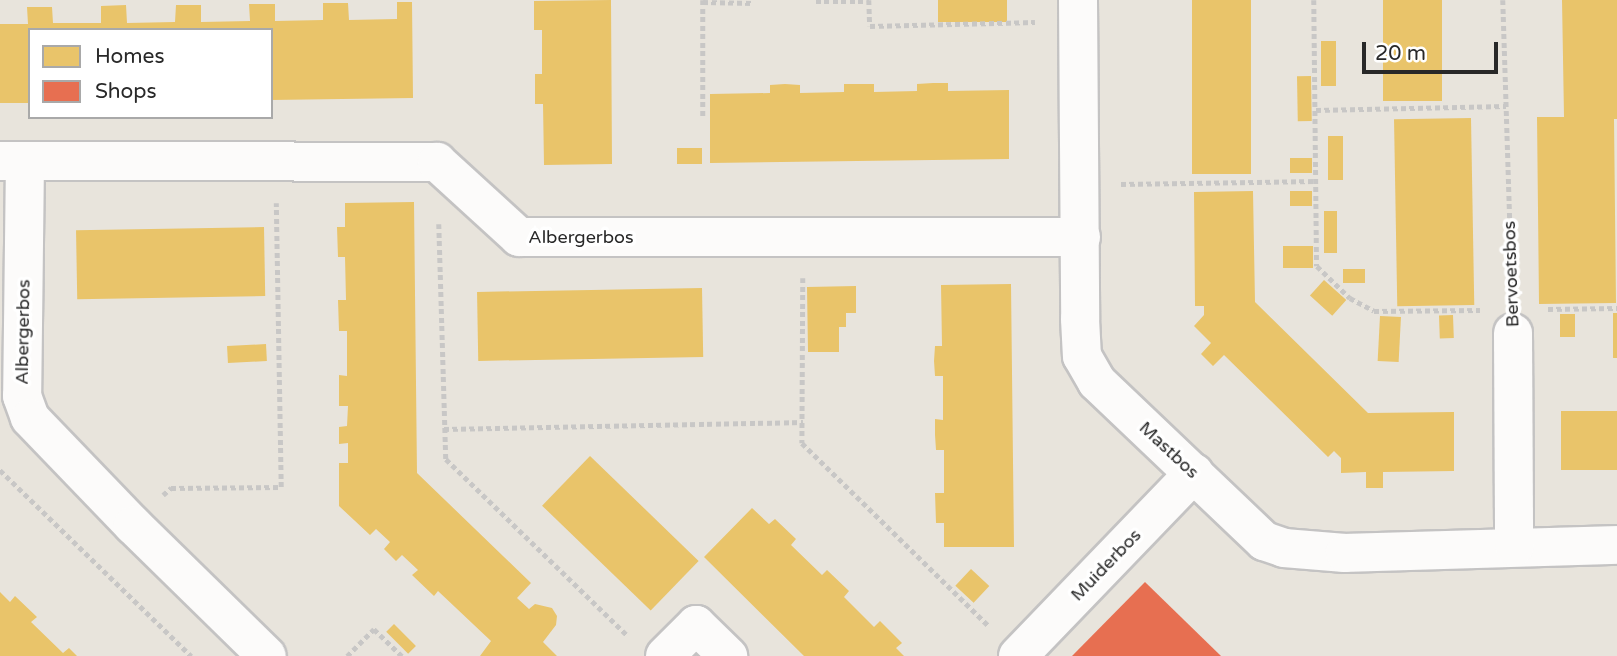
<!DOCTYPE html>
<style>
body{margin:0}
#map{position:relative;width:1617px;height:656px;overflow:hidden;background:#e8e4dc;font-family:"Varela Round",sans-serif}
div>[style]{position:absolute}
[style*='--x']{left:calc(var(--x)*1px);top:calc(var(--y)*1px);width:calc(var(--w)*1px);rotate:calc(var(--a)*1deg)}
.homes>*{inset:0;background:#e9c46a;transform-origin:0 0}
.shops>*{inset:0;background:#e76f51}
.path>*{height:4.5px;margin-top:-2.25px;transform-origin:0;background:repeating-linear-gradient(90deg,#c8c7c6 0 5px,transparent 0 8.5px)}
.roads{filter:drop-shadow(2px 0 #c4c3c3) drop-shadow(-2px 0 #c4c3c3) drop-shadow(0 2px #c4c3c3) drop-shadow(0 -2px #c4c3c3)}
.minor>*{height:38px;margin:-19px;padding:0 19px;transform-origin:19px;border-radius:19px;background:#fcfbfa}
span{translate:-50% -50%;white-space:nowrap;text-align:center;line-height:1.15;-webkit-text-stroke:7px #fff;paint-order:stroke}
.street-label{font-size:18px;color:#282828}
.legend{position:absolute;left:28px;top:28px;width:245px;height:91px;box-sizing:border-box;background:#fff;border:2px solid #a9a9a9;margin:0;padding:9px 12px;list-style:none;font-size:21px;color:#282828}
.legend li{display:flex;align-items:center;gap:14px;height:35px}
.legend b{width:35px;border:2px solid #a9a9a9}
.scale{position:absolute;left:1362px;top:42px;width:136px;height:32px;box-sizing:border-box;border:4px solid #282828;border-top:0;padding-left:9px;font-size:21px;line-height:24px;white-space:nowrap;color:#282828;-webkit-text-stroke:5px #fff;paint-order:stroke}
</style>
<div id="map">
<div class="homes">
<div style="clip-path:polygon(611px 0,612px 164px,544px 165px,543px 104px,535px 104px,535px 74px,542px 74px,542px 30px,534px 30px,534px 1px)"></div>
<div style="left:938px;top:0;width:69px;height:22px"></div>
<div style="left:1192px;top:0;width:59px;height:174px"></div>
<div style="left:1383px;top:0;width:59px;height:101px"></div>
<div style="clip-path:polygon(1562px 0,1617px 0,1617px 119px,1614px 119px,1616px 303px,1539px 304px,1537px 117px,1564px 117px)"></div>
<div style="clip-path:polygon(397px 2px,412px 2px,413px 98px,271px 100px,271px 30px,30px 30px,30px 103px,0 103px,0 24px,28px 24px,27px 7px,52px 7px,53px 23px,101px 23px,101px 6px,126px 5px,127px 23px,175px 22px,176px 5px,201px 5px,201px 22px,250px 21px,249px 4px,275px 4px,275px 21px,323px 20px,323px 3px,348px 3px,349px 20px,397px 19px)"></div>
<div style="left:1336px;top:41px;width:45px;height:15px;rotate:90deg"></div>
<div style="left:1311px;top:76px;width:45px;height:14px;rotate:89deg"></div>
<div style="clip-path:polygon(933px 83px,948px 83px,948px 91px,1009px 90px,1009px 159px,710px 163px,710px 94px,770px 93px,770px 85px,785px 84px,800px 85px,800px 93px,844px 92px,844px 84px,874px 84px,874px 92px,917px 91px,917px 84px)"></div>
<div style="left:1471px;top:118px;width:187px;height:77px;rotate:89deg"></div>
<div style="left:1328px;top:136px;width:15px;height:44px"></div>
<div style="left:677px;top:148px;width:25px;height:16px"></div>
<div style="left:1312px;top:158px;width:15px;height:22px;rotate:90deg"></div>
<div style="clip-path:polygon(1253px 191px,1255px 302px,1368px 413px,1454px 412px,1454px 471px,1383px 472px,1383px 488px,1366px 488px,1366px 472px,1341px 473px,1341px 458px,1334px 451px,1328px 457px,1224px 355px,1213px 366px,1201px 354px,1211px 343px,1194px 326px,1204px 315px,1204px 306px,1195px 306px,1194px 192px)"></div>
<div style="left:1290px;top:191px;width:22px;height:15px"></div>
<div style="clip-path:polygon(414px 202px,417px 473px,531px 583px,517px 598px,529px 609px,535px 604px,552px 608px,557px 616px,556px 625px,543px 642px,557px 656px,480px 656px,491px 641px,438px 591px,434px 596px,412px 575px,418px 570px,402px 555px,396px 561px,384px 549px,390px 542px,376px 529px,370px 535px,339px 506px,339px 463px,348px 463px,348px 443px,339px 444px,339px 427px,347px 426px,348px 406px,339px 406px,339px 375px,347px 376px,347px 331px,339px 331px,338px 300px,346px 300px,345px 257px,338px 257px,337px 227px,345px 227px,345px 203px)"></div>
<div style="left:1337px;top:211px;width:42px;height:13px;rotate:90deg"></div>
<div style="left:264px;top:227px;width:69px;height:188px;rotate:89deg"></div>
<div style="left:1283px;top:246px;width:30px;height:22px"></div>
<div style="left:1343px;top:269px;width:22px;height:14px"></div>
<div style="left:1324px;top:280px;width:30px;height:21px;rotate:42deg"></div>
<div style="clip-path:polygon(1011px 284px,1014px 547px,944px 547px,944px 523px,936px 523px,935px 493px,944px 493px,944px 450px,936px 450px,935px 435px,935px 419px,943px 420px,943px 376px,935px 376px,934px 361px,935px 346px,942px 346px,941px 285px)"></div>
<div style="clip-path:polygon(856px 286px,856px 313px,846px 313px,846px 327px,839px 327px,839px 352px,808px 352px,807px 287px)"></div>
<div style="left:702px;top:288px;width:69px;height:225px;rotate:89deg"></div>
<div style="left:1617px;top:313px;width:45px;height:4px;rotate:90deg"></div>
<div style="left:1560px;top:314px;width:15px;height:23px"></div>
<div style="left:1453px;top:315px;width:23px;height:14px;rotate:88deg"></div>
<div style="left:1380px;top:316px;width:21px;height:45px;rotate:3deg"></div>
<div style="left:266px;top:344px;width:17px;height:39px;rotate:87deg"></div>
<div style="left:1561px;top:411px;width:56px;height:59px"></div>
<div style="left:590px;top:456px;width:151px;height:69px;rotate:44deg"></div>
<div style="clip-path:polygon(752px 508px,769px 524px,775px 519px,796px 539px,791px 545px,822px 575px,827px 570px,849px 591px,844px 597px,874px 627px,880px 621px,902px 643px,896px 648px,904px 656px,804px 656px,704px 557px)"></div>
<div style="left:971px;top:569px;width:25px;height:23px;rotate:43deg"></div>
<div style="clip-path:polygon(0 592px,10px 602px,15px 596px,37px 617px,31px 622px,63px 653px,69px 648px,77px 656px,0 656px)"></div>
<div style="left:394px;top:624px;width:31px;height:11px;rotate:45deg"></div>
</div>
<div class="shops">
<div style="clip-path:polygon(1145px 582px,1221px 656px,1072px 656px)"></div>
</div>
<div class="path">
<div style="--x:703;--y:0;--w:118;--a:90"></div>
<div style="--x:869;--y:0;--w:26;--a:88"></div>
<div style="--x:870;--y:26;--w:165;--a:-1.4"></div>
<div style="--x:1314;--y:0;--w:266;--a:89.4"></div>
<div style="--x:1317;--y:266;--w:46;--a:44.1"></div>
<div style="--x:1350;--y:298;--w:27;--a:28"></div>
<div style="--x:1374;--y:311;--w:106;--a:-0.5"></div>
<div style="--x:1503;--y:0;--w:293;--a:88.2"></div>
<div style="--x:703;--y:2;--w:50;--a:1.1"></div>
<div style="--x:816;--y:2;--w:53;--a:0"></div>
<div style="--x:1316;--y:110;--w:190;--a:-1.2"></div>
<div style="--x:1121;--y:184;--w:195;--a:-0.9"></div>
<div style="--x:439;--y:224;--w:235;--a:88.3"></div>
<div style="--x:446;--y:459;--w:254;--a:44.2"></div>
<div style="--x:803;--y:278;--w:165;--a:90.3"></div>
<div style="--x:802;--y:443;--w:260;--a:44.4"></div>
<div style="--x:1548;--y:309;--w:69;--a:-0.8"></div>
<div style="--x:444;--y:429;--w:359;--a:-1.1"></div>
<div style="--x:0;--y:470;--w:267;--a:44.2"></div>
<div style="--x:163;--y:495;--w:11;--a:-41"></div>
<div style="--x:171;--y:488;--w:110;--a:-0.5"></div>
<div style="--x:281;--y:487;--w:284;--a:-91"></div>
<div style="--x:347;--y:656;--w:38;--a:-45"></div>
<div style="--x:374;--y:629;--w:39;--a:44"></div>
</div>
<div class="roads">
<div class="minor">
<div style="--x:1078;--y:0;--w:319;--a:89.6"></div>
<div style="--x:1080;--y:319;--w:37;--a:87"></div>
<div style="--x:1082;--y:356;--w:30;--a:60"></div>
<div style="--x:1097;--y:382;--w:231;--a:43.6"></div>
<div style="--x:1264;--y:541;--w:21;--a:19"></div>
<div style="--x:1284;--y:548;--w:61;--a:4.7"></div>
<div style="--x:1345;--y:553;--w:272;--a:-1.7"></div>
<div style="--x:0;--y:161;--w:437;--a:0.1"></div>
<div style="--x:437;--y:162;--w:111;--a:42.4"></div>
<div style="--x:519;--y:237;--w:562;--a:0"></div>
<div style="--x:25;--y:161;--w:235;--a:90.7"></div>
<div style="--x:22;--y:396;--w:23;--a:70"></div>
<div style="--x:30;--y:418;--w:149;--a:46.1"></div>
<div style="--x:133;--y:525;--w:187;--a:44.4"></div>
<div style="--x:1513;--y:333;--w:214;--a:89.7"></div>
<div style="--x:665;--y:656;--w:44;--a:-45"></div>
<div style="--x:696;--y:625;--w:45;--a:44.1"></div>
<div style="--x:1018;--y:656;--w:254;--a:-46.1"></div>
</div>
</div>
<div class="street-label">
<span style="left:581px;top:237px">Albergerbos</span>
<span style="left:1511px;top:274px;rotate:-92deg">Bervoetsbos</span>
<span style="left:23px;top:332px;rotate:-89deg">Albergerbos</span>
<span style="left:1169px;top:450px;rotate:43deg">Mastbos</span>
<span style="left:1106px;top:565px;rotate:-46deg">Muiderbos</span>
</div>
<ul class="legend">
<li><b style="height:19px;background:#e9c46a"></b>Homes</li>
<li><b style="height:19px;background:#e76f51"></b>Shops</li>
</ul>
<div class="scale">20 m</div>
</div>
